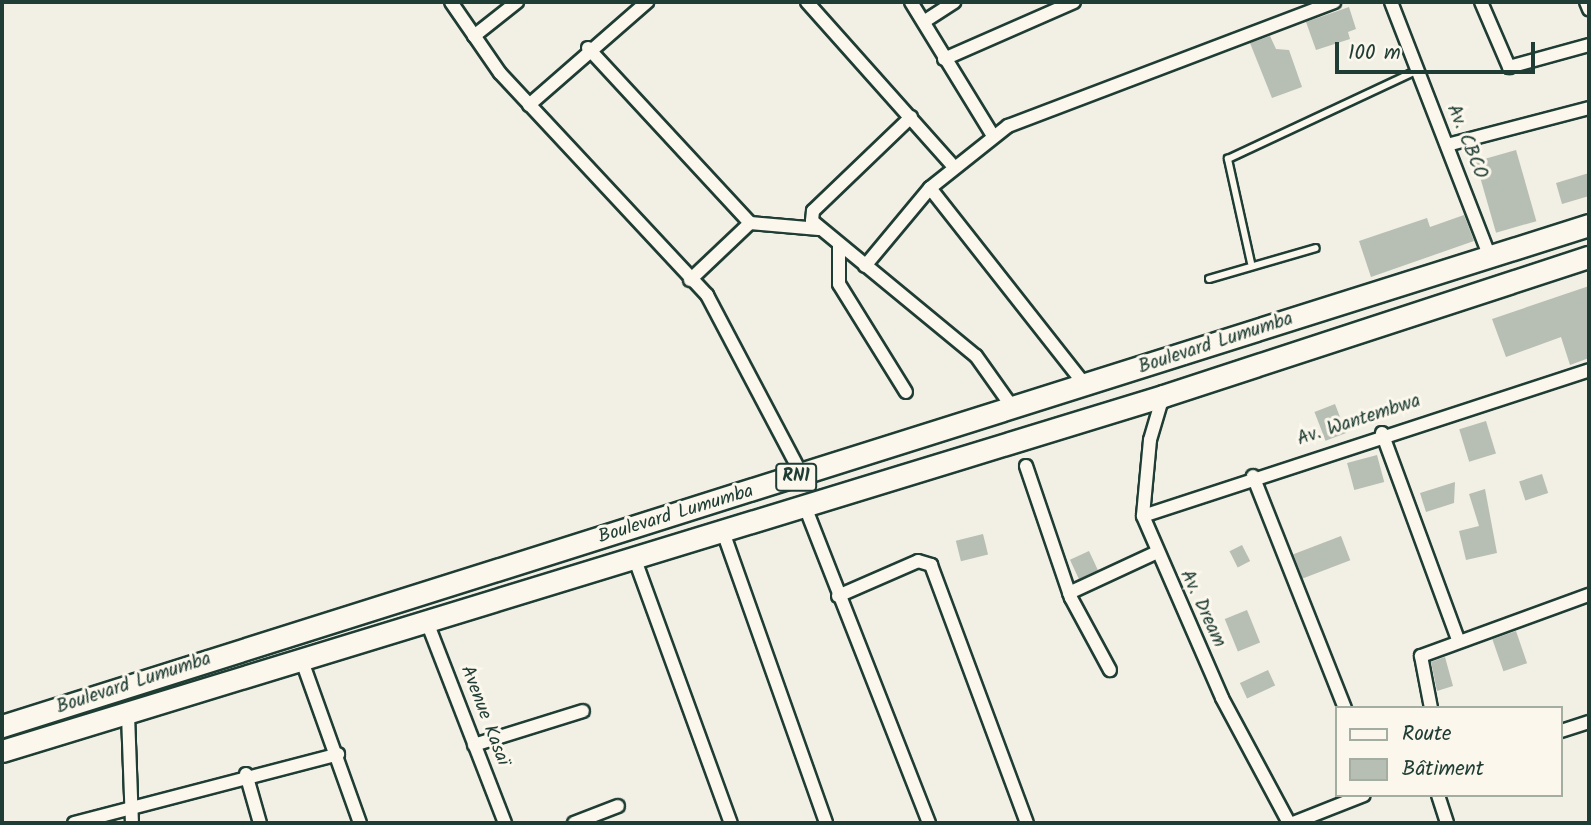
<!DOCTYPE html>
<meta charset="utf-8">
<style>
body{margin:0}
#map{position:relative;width:1591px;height:825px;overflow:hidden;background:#f2f0e5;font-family:Kalam,sans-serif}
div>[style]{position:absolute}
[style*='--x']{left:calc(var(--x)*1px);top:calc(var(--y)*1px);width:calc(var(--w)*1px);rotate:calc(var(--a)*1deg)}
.building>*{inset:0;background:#b7beb3;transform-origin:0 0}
.roads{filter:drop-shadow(2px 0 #1f3d34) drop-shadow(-2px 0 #1f3d34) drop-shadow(0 2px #1f3d34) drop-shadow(0 -2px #1f3d34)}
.lane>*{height:6px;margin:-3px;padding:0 3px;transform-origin:3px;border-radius:3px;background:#fbf7ec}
.street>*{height:12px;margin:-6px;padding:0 6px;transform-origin:6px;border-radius:6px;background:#fbf7ec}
.highway>*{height:21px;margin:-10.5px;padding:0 10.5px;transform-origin:10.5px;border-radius:10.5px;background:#fbf7ec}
span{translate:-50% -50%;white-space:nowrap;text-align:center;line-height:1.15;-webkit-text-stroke:6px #fbf7ec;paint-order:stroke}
.shield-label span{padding:2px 5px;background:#fbf7ec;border:2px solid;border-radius:5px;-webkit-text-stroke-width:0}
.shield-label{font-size:18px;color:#1f3d34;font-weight:700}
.street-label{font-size:19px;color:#1f3d34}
.frame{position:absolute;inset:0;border:4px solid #1f3d34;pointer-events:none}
.legend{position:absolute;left:1335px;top:706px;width:228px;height:91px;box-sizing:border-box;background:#fbf7ec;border:2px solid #a3ada2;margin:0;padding:9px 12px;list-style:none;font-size:21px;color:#1f3d34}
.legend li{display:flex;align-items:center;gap:14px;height:35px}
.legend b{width:35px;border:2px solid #a3ada2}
.scale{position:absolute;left:1335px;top:42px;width:200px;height:32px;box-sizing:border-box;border:4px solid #1f3d34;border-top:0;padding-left:9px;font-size:21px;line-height:24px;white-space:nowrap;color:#1f3d34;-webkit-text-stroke:5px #fbf7ec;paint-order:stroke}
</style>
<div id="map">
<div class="building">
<div style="clip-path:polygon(1349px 7px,1356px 29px,1348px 32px,1350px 39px,1316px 50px,1306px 22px)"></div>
<div style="clip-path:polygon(1270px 36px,1276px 49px,1289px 50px,1302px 87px,1272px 98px,1250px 43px)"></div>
<div style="left:1516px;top:150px;width:74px;height:42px;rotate:74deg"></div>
<div style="clip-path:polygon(1589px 173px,1589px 196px,1562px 204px,1556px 183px)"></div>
<div style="clip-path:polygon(1464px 215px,1474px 241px,1371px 277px,1359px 241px,1427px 218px,1430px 227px)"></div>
<div style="clip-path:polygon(1589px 286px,1589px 358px,1570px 365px,1561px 337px,1506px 357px,1492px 319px)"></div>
<div style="left:1335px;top:404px;width:31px;height:22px;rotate:69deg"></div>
<div style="left:1486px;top:421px;width:34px;height:28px;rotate:73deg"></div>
<div style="left:1377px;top:455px;width:28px;height:31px;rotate:75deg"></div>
<div style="left:1542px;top:474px;width:20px;height:24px;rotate:72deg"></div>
<div style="clip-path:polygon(1455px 482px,1454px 503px,1426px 512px,1420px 493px)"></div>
<div style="clip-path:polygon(1485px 489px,1497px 553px,1466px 560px,1459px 531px,1479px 526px,1469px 494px)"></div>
<div style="left:983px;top:534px;width:21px;height:28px;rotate:76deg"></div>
<div style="left:1341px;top:536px;width:26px;height:51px;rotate:69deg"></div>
<div style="left:1242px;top:545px;width:18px;height:14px;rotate:63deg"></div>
<div style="left:1089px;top:551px;width:21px;height:21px;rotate:65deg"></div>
<div style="left:1247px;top:610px;width:35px;height:24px;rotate:68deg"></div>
<div style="left:1516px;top:631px;width:34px;height:25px;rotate:71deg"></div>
<div style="clip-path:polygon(1445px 657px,1453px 686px,1437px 691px,1431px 662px)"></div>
<div style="left:1268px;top:670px;width:17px;height:31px;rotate:65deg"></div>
</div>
<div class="roads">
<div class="lane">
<div style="--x:1251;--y:263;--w:107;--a:-102.5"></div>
<div style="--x:1228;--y:159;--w:208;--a:-25.1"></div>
<div style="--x:1209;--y:279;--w:111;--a:-16.2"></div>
</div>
<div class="street">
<div style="--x:451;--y:2;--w:86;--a:55.4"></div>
<div style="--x:500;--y:73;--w:304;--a:47"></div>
<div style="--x:707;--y:295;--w:204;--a:62.2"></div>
<div style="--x:807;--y:2;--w:220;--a:48.3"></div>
<div style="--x:911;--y:2;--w:157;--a:58.5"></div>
<div style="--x:1391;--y:2;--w:274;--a:68.8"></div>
<div style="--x:1481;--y:2;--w:71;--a:66.7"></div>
<div style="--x:1509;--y:67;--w:83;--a:-15.4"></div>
<div style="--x:1586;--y:2;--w:8;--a:67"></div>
<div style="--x:925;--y:21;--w:35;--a:-33"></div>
<div style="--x:474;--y:36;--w:55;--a:-38.3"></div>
<div style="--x:588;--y:48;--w:238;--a:47.2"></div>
<div style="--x:750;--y:223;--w:69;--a:5"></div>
<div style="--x:944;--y:59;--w:142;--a:-23.7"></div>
<div style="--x:529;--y:105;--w:157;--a:-41.1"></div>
<div style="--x:911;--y:117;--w:136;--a:136.2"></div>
<div style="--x:813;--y:211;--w:10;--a:96"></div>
<div style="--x:812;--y:221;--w:212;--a:39.5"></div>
<div style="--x:976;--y:356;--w:64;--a:54.6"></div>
<div style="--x:1447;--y:145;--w:147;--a:-14.6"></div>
<div style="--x:930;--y:188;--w:252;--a:51.8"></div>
<div style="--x:839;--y:245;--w:39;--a:90"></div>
<div style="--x:839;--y:284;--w:127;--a:58.2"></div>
<div style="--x:865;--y:266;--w:102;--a:-50.2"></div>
<div style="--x:930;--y:188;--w:100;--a:-38.5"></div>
<div style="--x:1008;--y:126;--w:349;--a:-20.8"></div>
<div style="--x:690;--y:280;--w:83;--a:-43.5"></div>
<div style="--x:1163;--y:396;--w:46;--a:106.5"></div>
<div style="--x:1150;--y:440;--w:76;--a:95.3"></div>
<div style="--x:1143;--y:516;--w:198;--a:66.5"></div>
<div style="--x:1222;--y:698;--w:142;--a:61.8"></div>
<div style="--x:1382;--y:433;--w:221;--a:69.8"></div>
<div style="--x:1026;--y:466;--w:139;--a:71.2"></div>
<div style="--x:1071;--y:598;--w:82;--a:61.6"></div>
<div style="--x:1253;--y:476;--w:250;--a:68.4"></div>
<div style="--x:804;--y:504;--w:343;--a:68.6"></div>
<div style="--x:1143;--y:516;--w:469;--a:-18.1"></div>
<div style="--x:722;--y:529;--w:312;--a:70.5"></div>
<div style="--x:634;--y:557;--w:283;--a:70"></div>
<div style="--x:1069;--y:593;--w:95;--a:-24.9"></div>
<div style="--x:838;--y:596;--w:87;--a:-23.6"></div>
<div style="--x:918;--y:561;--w:14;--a:17"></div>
<div style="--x:931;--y:565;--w:275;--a:69.6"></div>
<div style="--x:427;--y:622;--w:216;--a:68.8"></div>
<div style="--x:302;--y:661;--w:172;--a:70.3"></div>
<div style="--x:1431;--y:708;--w:53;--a:-100.9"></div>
<div style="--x:1421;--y:656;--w:179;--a:-20"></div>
<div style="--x:128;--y:715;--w:108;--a:87.9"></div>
<div style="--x:1561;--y:731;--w:29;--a:-18"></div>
<div style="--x:474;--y:745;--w:114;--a:-17.3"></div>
<div style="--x:246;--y:774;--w:51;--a:74.1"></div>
<div style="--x:1438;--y:795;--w:29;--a:72"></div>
<div style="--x:74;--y:823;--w:273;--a:-14.6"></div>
<div style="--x:574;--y:823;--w:47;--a:-21.1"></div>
<div style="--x:1293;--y:823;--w:76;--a:-21.5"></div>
</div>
<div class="highway">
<div style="--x:2;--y:726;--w:1664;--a:-17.52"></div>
<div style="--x:2;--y:751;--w:1214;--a:-17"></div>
<div style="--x:1163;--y:396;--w:448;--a:-18.1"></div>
</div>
</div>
<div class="shield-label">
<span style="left:796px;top:477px">RN1</span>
</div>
<div class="street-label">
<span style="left:1466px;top:142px;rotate:68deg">Av. CBCO</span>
<span style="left:1216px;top:344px;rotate:-18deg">Boulevard Lumumba</span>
<span style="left:1359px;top:421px;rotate:-18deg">Av. Wantembwa</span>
<span style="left:676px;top:515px;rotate:-17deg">Boulevard Lumumba</span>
<span style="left:1202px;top:609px;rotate:65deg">Av. Dream</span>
<span style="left:134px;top:684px;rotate:-18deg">Boulevard Lumumba</span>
<span style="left:484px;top:716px;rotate:69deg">Avenue Kasaï</span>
</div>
<div class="frame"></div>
<ul class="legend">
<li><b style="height:9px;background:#fbf7ec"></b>Route</li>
<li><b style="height:19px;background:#b7beb3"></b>Bâtiment</li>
</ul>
<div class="scale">100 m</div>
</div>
